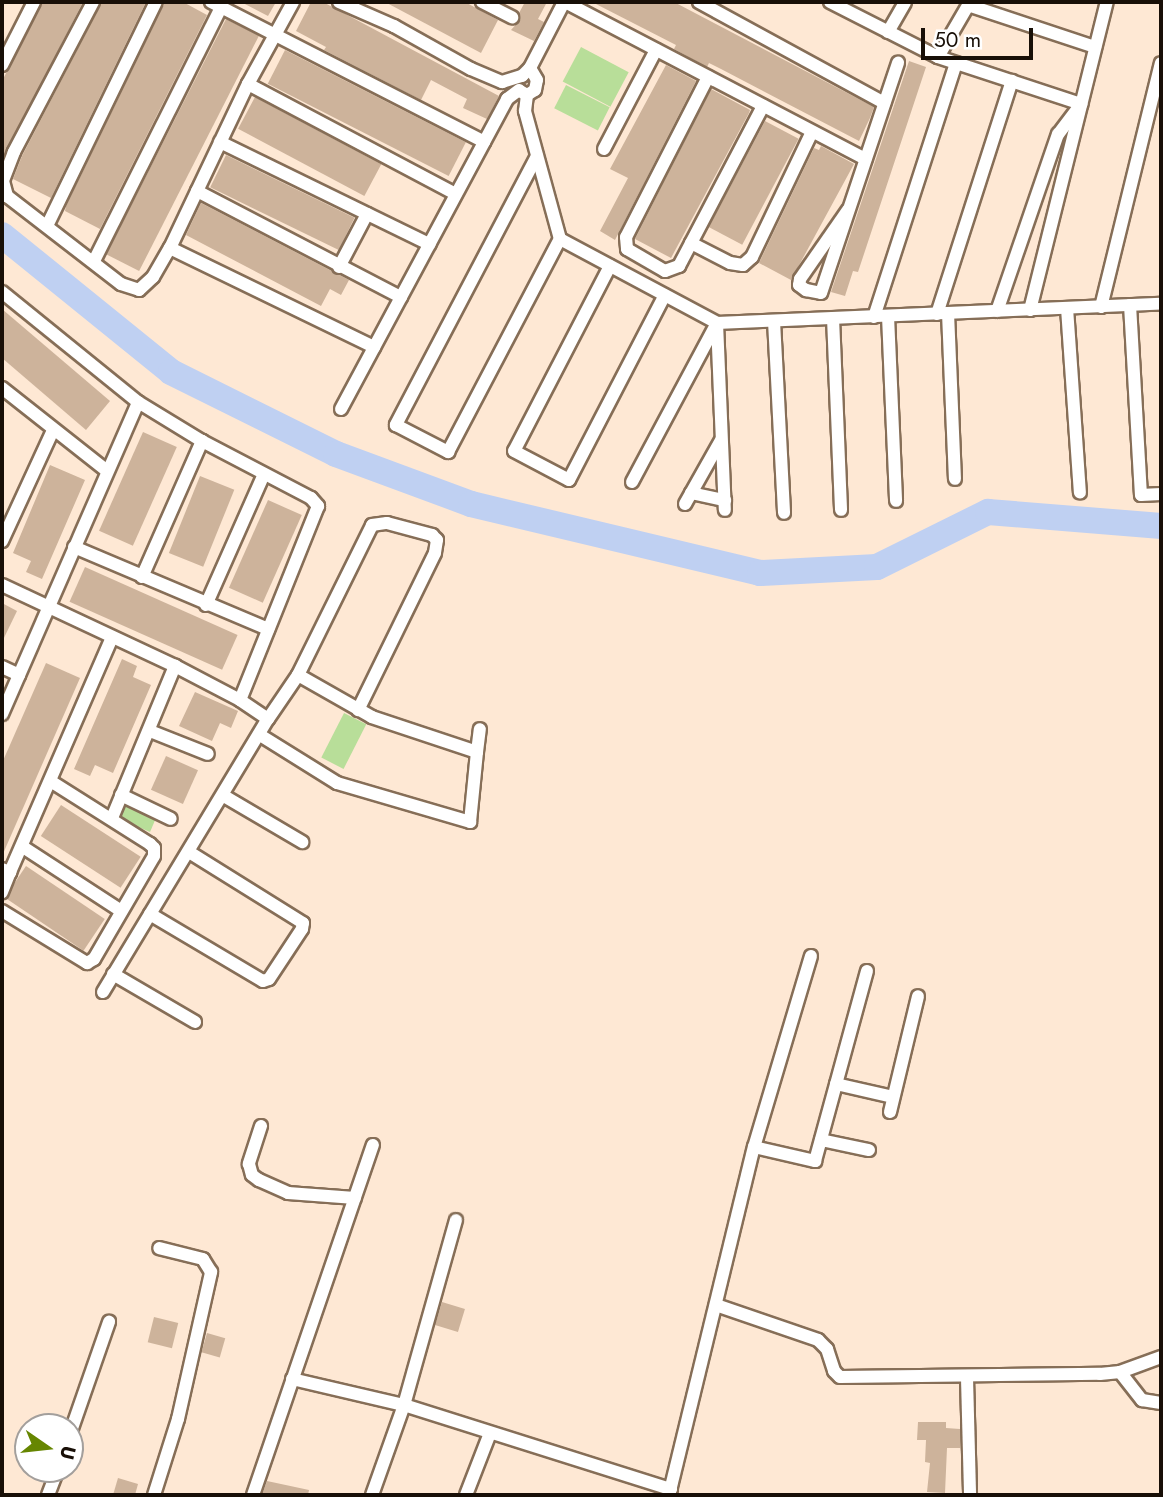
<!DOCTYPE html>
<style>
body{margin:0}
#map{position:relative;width:1163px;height:1497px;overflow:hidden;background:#fee8d4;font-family:Jost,sans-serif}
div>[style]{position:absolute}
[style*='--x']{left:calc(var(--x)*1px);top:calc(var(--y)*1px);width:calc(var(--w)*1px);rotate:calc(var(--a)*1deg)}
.green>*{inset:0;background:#b8de99;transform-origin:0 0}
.river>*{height:26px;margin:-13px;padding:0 13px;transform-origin:13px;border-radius:13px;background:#bfd0f2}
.building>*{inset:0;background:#cdb39b;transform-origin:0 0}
.roads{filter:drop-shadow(2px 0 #866e57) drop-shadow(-2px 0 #866e57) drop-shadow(0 2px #866e57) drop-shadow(0 -2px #866e57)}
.minor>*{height:12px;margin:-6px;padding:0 6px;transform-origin:6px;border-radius:6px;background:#fff}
span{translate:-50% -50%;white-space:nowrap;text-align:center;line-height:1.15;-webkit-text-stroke:5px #fff;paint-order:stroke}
.frame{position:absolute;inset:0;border:4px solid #180f07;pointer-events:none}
.north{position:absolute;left:14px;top:1413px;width:70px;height:70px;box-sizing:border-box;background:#fff;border:2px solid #a39f9c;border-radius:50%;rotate:104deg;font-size:19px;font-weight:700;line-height:28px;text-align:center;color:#180f07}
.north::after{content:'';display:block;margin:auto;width:24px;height:32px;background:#668601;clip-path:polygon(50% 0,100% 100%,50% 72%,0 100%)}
.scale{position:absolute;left:921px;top:28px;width:112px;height:32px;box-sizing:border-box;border:4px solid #180f07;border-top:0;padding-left:9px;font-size:21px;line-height:24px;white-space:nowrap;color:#180f07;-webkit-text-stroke:5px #fff;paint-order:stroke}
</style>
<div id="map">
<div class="green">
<div style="left:581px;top:47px;width:54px;height:39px;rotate:28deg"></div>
<div style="left:566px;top:85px;width:49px;height:26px;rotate:27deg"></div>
<div style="left:344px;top:713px;width:25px;height:50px;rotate:27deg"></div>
<div style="left:125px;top:804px;width:34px;height:16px;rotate:23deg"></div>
</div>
<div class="river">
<div style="--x:2;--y:235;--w:218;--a:39"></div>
<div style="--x:171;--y:372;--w:184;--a:26.4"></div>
<div style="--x:336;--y:454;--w:144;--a:20.3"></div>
<div style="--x:471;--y:504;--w:297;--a:13.4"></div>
<div style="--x:760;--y:573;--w:117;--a:-2.9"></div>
<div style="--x:877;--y:567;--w:124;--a:-26.4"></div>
<div style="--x:988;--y:512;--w:174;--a:4.6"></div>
</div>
<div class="building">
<div style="clip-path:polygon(43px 2px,83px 2px,2px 160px,2px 81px)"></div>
<div style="clip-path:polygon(102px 2px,146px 2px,51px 198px,13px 179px,22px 156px)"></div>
<div style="clip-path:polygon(165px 2px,183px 2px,207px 15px,100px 229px,65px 211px,66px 206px)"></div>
<div style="clip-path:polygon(241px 2px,276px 2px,268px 16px)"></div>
<div style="clip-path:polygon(311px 2px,323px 2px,499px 96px,487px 119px,463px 108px,467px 99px,431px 80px,421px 100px,324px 50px,326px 47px,296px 31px)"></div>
<div style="clip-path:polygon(385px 2px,465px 2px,498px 20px,481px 53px)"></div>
<div style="clip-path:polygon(525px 2px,547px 2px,538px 19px,544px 22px,534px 41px,511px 30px,520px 20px,519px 13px)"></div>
<div style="clip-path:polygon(592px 2px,674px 2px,874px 107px,870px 118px,859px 141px,721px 69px,709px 63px,707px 67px,674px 49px,676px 45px)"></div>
<div style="left:226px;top:19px;width:37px;height:264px;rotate:27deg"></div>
<div style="left:285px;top:50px;width:203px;height:38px;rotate:27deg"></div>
<div style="clip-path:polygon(909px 61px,926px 67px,858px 272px,853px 271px,845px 296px,831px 292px)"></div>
<div style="clip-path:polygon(666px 65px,696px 81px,615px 240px,600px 231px,628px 178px,610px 169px)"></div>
<div style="clip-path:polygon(711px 89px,750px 110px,749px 113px,671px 258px,635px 239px)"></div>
<div style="left:255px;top:97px;width:143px;height:36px;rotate:28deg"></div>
<div style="left:765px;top:121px;width:38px;height:120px;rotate:28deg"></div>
<div style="clip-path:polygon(821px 146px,854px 164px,791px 280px,759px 263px,814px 148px,819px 150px)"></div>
<div style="left:226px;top:155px;width:143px;height:36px;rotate:26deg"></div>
<div style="clip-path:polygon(201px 203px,349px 280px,341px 295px,330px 289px,321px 306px,186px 235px)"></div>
<div style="clip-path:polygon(2px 309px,110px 401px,86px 430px,2px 358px)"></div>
<div style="left:143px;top:432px;width:37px;height:108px;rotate:24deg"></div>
<div style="clip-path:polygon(50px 465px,85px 480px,42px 579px,26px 572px,31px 561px,13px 553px)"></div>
<div style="left:200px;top:476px;width:37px;height:83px;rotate:22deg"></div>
<div style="left:268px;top:500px;width:37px;height:96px;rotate:24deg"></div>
<div style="left:85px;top:567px;width:167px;height:38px;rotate:24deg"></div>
<div style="clip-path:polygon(2px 603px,17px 611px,2px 642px)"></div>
<div style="clip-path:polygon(122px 659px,137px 666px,133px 677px,151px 685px,113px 773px,95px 765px,90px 776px,74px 769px)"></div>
<div style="clip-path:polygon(46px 663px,80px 678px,2px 856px,2px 763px)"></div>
<div style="clip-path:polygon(195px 692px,238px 711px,231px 728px,220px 723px,212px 741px,179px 726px)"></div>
<div style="left:166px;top:756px;width:35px;height:37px;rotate:24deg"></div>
<div style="left:61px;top:805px;width:95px;height:37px;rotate:33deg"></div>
<div style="left:26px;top:866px;width:95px;height:38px;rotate:34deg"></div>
<div style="left:442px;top:1302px;width:24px;height:24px;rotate:17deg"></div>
<div style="left:154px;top:1317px;width:25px;height:26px;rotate:14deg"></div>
<div style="left:207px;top:1333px;width:19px;height:20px;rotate:16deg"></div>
<div style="clip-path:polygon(918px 1422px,946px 1422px,946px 1428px,960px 1429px,960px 1448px,947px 1448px,945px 1493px,927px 1492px,930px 1463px,925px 1462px,926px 1440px,917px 1440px)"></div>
<div style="clip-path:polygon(118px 1478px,138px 1484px,135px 1495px,113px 1495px)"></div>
<div style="clip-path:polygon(267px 1481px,309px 1490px,308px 1495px,262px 1495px)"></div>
</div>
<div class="roads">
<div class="minor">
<div style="--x:93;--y:2;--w:170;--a:117.8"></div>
<div style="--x:14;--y:152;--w:31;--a:111"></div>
<div style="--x:3;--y:181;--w:16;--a:75"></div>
<div style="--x:7;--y:196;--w:144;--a:37.7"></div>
<div style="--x:121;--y:284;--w:19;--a:18"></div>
<div style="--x:139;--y:290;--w:19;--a:-43"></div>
<div style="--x:153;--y:277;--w:34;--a:-60"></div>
<div style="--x:170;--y:248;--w:182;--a:-64.6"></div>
<div style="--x:248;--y:84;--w:94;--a:-61.2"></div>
<div style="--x:211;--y:2;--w:307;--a:27.1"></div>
<div style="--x:339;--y:2;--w:60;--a:23.6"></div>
<div style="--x:394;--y:26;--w:88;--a:29.2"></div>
<div style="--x:471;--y:69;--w:34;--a:23"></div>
<div style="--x:502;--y:82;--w:21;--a:-17"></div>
<div style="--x:522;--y:76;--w:11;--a:-45"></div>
<div style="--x:530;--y:68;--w:74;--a:-62.7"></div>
<div style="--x:482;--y:2;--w:34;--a:27"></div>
<div style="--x:565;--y:2;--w:339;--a:27.6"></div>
<div style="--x:699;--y:2;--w:211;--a:28.6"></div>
<div style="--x:830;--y:2;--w:121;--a:27"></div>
<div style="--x:938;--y:57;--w:151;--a:18.2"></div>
<div style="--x:1081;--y:104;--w:38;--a:127"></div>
<div style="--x:1058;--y:134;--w:187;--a:109"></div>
<div style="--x:968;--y:5;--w:134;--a:18.3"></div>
<div style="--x:888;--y:32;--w:34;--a:-60"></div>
<div style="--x:938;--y:57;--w:64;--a:-59.8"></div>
<div style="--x:2;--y:65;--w:71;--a:-63.1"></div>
<div style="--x:708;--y:77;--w:180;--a:117.1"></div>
<div style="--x:626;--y:237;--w:12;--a:85"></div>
<div style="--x:627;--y:249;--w:44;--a:30.1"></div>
<div style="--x:665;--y:271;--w:15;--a:-20"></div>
<div style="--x:679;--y:266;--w:181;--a:-62.3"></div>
<div style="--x:248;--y:84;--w:235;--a:27.9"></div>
<div style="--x:520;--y:91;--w:8;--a:30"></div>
<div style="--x:527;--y:95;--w:9;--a:-32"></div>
<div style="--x:535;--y:90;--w:10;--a:-79"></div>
<div style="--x:537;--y:80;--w:14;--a:-120"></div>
<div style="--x:527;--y:95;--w:16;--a:97"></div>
<div style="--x:525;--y:111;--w:133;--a:74.7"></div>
<div style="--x:560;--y:239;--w:178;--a:28.1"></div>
<div style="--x:717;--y:323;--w:444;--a:-2.5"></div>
<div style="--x:220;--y:142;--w:233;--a:26"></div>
<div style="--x:604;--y:149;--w:112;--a:-62.3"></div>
<div style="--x:537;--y:156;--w:304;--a:117.7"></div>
<div style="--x:396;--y:425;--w:59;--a:27.4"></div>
<div style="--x:448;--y:452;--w:241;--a:-62.3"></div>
<div style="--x:197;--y:191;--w:230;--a:27.5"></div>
<div style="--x:848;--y:210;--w:84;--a:124.8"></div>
<div style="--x:800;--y:279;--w:6;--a:99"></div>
<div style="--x:799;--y:285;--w:9;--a:36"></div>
<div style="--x:806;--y:290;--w:15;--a:11"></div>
<div style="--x:821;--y:293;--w:243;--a:-71.5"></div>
<div style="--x:47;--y:226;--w:249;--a:-64.1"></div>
<div style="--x:691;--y:243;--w:44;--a:27.1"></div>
<div style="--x:730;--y:263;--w:13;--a:9"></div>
<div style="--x:743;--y:265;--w:12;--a:-42"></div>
<div style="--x:752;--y:257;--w:139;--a:-64.4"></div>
<div style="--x:170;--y:248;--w:227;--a:25.9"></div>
<div style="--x:94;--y:261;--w:284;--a:-63.4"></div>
<div style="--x:610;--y:266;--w:208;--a:117.4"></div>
<div style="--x:514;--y:451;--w:62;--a:27.8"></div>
<div style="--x:569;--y:480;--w:208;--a:-62.6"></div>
<div style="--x:339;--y:267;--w:60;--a:-62.2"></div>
<div style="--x:2;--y:292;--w:175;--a:39"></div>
<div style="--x:138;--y:402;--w:75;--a:31.4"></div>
<div style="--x:202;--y:441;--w:123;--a:27.6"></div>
<div style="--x:311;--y:498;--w:11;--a:49"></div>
<div style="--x:318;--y:506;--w:209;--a:111.9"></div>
<div style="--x:240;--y:700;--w:73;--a:-152.4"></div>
<div style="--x:175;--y:666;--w:191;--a:-154.9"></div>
<div style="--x:1130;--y:305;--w:190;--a:86.7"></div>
<div style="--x:1141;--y:495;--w:20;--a:-3"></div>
<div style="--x:1101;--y:307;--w:251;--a:-76.2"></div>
<div style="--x:1067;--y:308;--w:185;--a:86"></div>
<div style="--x:1030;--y:310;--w:317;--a:-76"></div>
<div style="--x:948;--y:313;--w:166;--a:87.6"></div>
<div style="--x:937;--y:314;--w:245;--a:-72.2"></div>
<div style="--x:888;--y:316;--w:185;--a:87.5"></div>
<div style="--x:874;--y:317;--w:267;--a:-72.1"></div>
<div style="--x:833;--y:318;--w:192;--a:87.6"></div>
<div style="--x:774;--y:321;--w:192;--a:87"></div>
<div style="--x:717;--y:323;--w:187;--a:87.6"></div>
<div style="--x:2;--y:388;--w:134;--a:38.3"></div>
<div style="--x:341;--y:409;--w:352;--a:-61.8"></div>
<div style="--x:507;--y:99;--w:15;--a:-37"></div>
<div style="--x:632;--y:482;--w:178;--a:-61.9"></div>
<div style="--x:691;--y:493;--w:35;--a:12"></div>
<div style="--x:685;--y:504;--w:73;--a:-60.6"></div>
<div style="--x:2;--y:541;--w:122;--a:-65.3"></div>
<div style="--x:74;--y:547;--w:211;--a:22.9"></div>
<div style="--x:142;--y:577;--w:149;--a:-66.2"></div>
<div style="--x:206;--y:605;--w:143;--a:-66.1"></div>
<div style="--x:2;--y:667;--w:19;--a:25"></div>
<div style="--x:298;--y:675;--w:167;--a:-63.7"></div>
<div style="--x:372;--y:525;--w:15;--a:-8"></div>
<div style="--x:387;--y:523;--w:47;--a:14.9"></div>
<div style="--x:432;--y:535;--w:7;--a:45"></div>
<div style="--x:437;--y:540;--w:13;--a:99"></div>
<div style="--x:435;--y:553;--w:175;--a:116.1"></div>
<div style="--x:2;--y:714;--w:340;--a:-66.4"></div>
<div style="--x:150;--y:731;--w:62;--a:21.6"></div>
<div style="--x:260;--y:735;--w:91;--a:31.9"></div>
<div style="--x:337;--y:783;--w:139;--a:16.3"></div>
<div style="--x:470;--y:822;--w:70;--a:-84.3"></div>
<div style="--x:477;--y:752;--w:111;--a:-161.6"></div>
<div style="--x:372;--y:717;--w:85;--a:-150.4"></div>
<div style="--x:298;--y:675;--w:53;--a:124.3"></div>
<div style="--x:477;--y:752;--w:23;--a:-83"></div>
<div style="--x:121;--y:795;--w:55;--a:25.6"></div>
<div style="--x:224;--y:796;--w:91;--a:30.5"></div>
<div style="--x:112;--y:818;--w:165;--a:-67.5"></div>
<div style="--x:23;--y:847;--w:117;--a:33.1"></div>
<div style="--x:2;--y:869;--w:9;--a:21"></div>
<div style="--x:10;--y:872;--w:22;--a:112"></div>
<div style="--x:10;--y:872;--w:256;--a:-66.5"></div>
<div style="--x:2;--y:911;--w:100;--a:31.5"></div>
<div style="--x:87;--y:963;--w:8;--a:-30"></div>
<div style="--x:94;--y:959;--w:119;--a:-59.8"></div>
<div style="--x:154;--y:856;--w:8;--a:-90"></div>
<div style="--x:154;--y:848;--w:6;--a:-135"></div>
<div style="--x:150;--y:844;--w:116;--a:-147.7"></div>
<div style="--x:150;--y:914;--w:131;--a:30.7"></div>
<div style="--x:263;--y:981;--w:6;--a:-18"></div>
<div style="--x:269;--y:979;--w:60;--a:-56.6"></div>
<div style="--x:302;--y:929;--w:6;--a:-81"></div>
<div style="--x:303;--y:923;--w:134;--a:-148.1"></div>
<div style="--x:811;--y:956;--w:199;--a:106.6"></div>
<div style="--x:754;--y:1147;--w:63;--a:12.9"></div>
<div style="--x:815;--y:1161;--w:197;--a:-74.7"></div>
<div style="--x:113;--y:974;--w:95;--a:30.3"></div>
<div style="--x:103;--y:992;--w:319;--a:-58.9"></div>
<div style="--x:268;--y:719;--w:34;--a:-146"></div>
<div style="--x:836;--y:1084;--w:58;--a:12.8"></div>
<div style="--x:890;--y:1112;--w:119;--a:-76.4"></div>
<div style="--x:261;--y:1126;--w:40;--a:108"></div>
<div style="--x:249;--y:1164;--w:11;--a:75"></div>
<div style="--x:252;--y:1175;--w:9;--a:36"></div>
<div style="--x:259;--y:1180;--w:32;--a:24"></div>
<div style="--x:288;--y:1193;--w:67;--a:4.3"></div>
<div style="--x:821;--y:1140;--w:49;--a:11.8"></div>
<div style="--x:716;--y:1305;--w:108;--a:18.9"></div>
<div style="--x:818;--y:1340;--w:13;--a:45"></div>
<div style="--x:827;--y:1349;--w:23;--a:72"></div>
<div style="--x:834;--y:1371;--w:8;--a:45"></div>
<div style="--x:840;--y:1377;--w:260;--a:-0.7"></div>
<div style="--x:1100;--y:1374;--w:20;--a:-6"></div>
<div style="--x:1120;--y:1372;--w:44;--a:-20.1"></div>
<div style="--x:1120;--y:1372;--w:36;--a:52"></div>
<div style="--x:1142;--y:1400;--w:19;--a:9"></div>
<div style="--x:967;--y:1378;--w:117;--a:88.5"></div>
<div style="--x:292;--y:1379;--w:115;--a:13.1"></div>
<div style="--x:404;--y:1405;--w:280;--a:17.5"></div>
<div style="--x:70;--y:1434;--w:119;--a:-70.8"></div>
<div style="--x:48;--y:1495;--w:28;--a:-69"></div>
<div style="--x:154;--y:1495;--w:80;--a:-72.5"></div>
<div style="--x:178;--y:1419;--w:151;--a:-77.3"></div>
<div style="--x:211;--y:1272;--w:15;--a:-122"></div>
<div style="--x:203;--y:1259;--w:45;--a:-166"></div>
<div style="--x:253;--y:1495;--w:370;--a:-71.1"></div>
<div style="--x:372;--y:1495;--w:96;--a:-70.4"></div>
<div style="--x:404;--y:1405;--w:192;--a:-74.3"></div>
<div style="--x:466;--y:1495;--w:66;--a:-68.8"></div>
<div style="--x:669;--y:1495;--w:358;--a:-76.3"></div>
</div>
</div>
<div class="frame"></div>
<div class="north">U</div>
<div class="scale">50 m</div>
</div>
